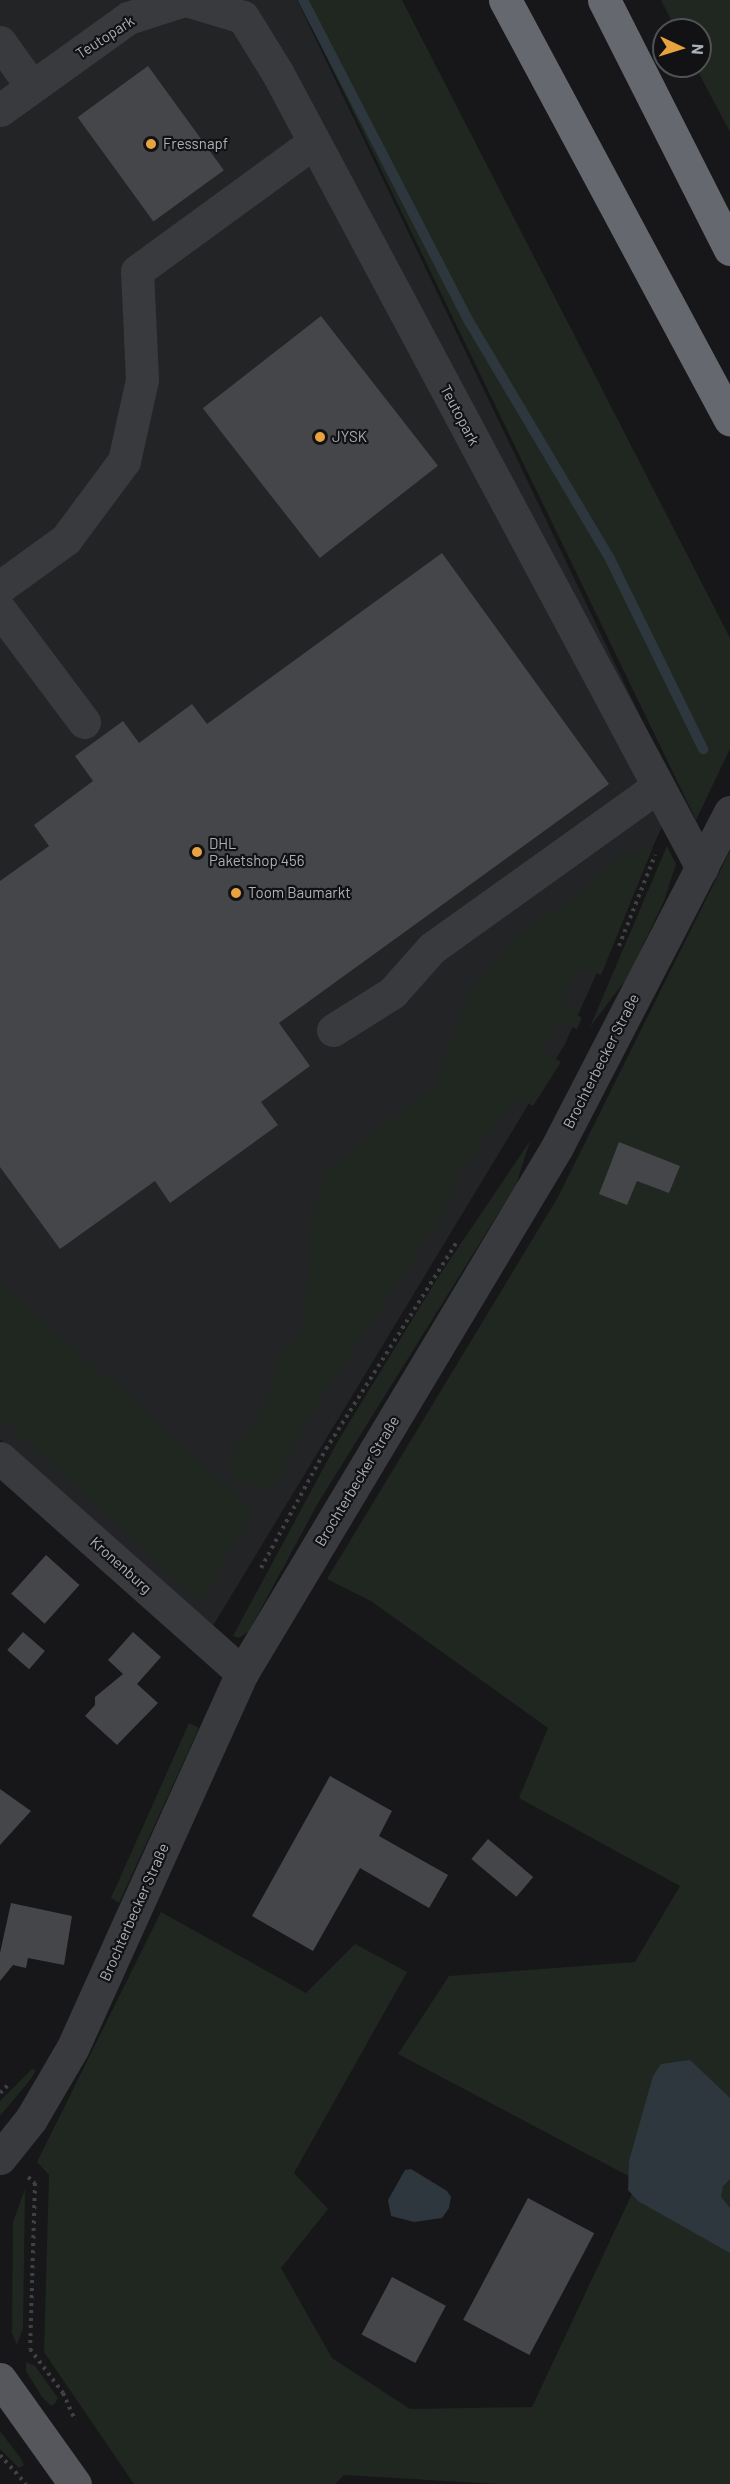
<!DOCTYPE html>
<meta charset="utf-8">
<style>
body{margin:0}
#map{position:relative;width:730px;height:2484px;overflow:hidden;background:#171719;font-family:Barlow,sans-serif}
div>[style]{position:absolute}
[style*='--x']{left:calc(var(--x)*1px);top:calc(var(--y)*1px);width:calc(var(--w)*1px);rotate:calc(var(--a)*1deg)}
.built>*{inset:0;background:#232426}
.green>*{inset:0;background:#1f2720}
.water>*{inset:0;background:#2e373d}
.stream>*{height:10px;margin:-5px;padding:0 5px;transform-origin:5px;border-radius:5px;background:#2e373d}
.building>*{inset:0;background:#444649;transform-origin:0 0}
.path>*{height:4px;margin-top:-2px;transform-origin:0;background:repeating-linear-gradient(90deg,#3f4145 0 3px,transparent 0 7.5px)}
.minor>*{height:33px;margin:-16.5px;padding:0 16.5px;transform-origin:16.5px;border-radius:16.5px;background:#383a3e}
.major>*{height:33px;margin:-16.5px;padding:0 16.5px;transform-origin:16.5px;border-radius:16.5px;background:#55575d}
.highway>*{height:33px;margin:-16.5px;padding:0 16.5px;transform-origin:16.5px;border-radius:16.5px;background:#65686f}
.dots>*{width:16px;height:16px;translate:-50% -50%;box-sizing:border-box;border:3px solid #121214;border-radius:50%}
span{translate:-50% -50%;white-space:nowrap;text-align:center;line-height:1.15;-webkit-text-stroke:4.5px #121214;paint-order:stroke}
.street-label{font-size:15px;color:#aab0b8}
.poi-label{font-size:15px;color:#aab0b8}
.left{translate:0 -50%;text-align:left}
.north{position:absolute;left:652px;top:18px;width:60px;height:60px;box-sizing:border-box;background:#121214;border:2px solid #4f5156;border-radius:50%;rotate:94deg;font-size:16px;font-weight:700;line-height:24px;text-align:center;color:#aab0b8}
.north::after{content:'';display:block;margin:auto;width:21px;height:27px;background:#e8a240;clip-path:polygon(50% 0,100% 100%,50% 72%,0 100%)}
</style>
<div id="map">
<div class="built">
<div style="clip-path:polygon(0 0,297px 0,677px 793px,565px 1044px,211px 1629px,0 1439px)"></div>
</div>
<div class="green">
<div style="clip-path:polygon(299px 0,402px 0,730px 638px,730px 749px,696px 820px)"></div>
<div style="clip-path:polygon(661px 0,730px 0,730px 132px,695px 66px,700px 66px,700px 30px,676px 30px)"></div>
<div style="clip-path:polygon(667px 846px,676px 864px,664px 901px,627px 978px,590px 1027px)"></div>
<div style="clip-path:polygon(653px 847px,601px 975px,582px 967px,560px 1004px,582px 1018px,577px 1029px,557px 1021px,542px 1052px,561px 1062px,533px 1106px,521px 1099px,505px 1113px,458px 1171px,452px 1198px,302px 1430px,281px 1474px,270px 1485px,260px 1488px,236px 1481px,229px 1468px,235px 1449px,262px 1411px,281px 1351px,297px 1339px,304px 1321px,312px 1219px,324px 1172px,434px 1086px,469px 995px,516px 935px,582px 891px,625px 854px)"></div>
<div style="clip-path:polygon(730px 851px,730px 2484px,497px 2484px,344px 2475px,335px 2484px,134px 2484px,44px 2352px,49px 2175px,37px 2162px,161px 1912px,306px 1993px,355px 1944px,407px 1972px,294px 2173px,328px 2209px,281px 2268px,332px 2358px,410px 2409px,532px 2407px,638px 2181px,398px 2054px,449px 1976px,635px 1962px,680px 1886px,519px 1798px,548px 1728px,371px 1601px,327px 1579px,558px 1197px)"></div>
<div style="clip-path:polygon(530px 1141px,516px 1185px,318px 1503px,249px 1631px,239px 1638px,233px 1636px,338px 1441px,437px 1279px)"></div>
<div style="clip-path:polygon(0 1282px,254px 1510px,201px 1602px,0 1417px)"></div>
<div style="clip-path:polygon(189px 1723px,199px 1728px,119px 1903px,111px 1898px)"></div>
<div style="clip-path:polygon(32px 2069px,36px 2070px,31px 2079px,0 2116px,0 2101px)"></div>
<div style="clip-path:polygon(25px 2189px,23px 2328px,17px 2345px,12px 2333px,13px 2222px)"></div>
<div style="clip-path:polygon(26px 2362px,35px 2366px,58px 2398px,55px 2404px,51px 2406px,42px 2397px,26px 2371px)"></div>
<div style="clip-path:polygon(0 2431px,22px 2460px,24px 2465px,19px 2468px,0 2449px)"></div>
</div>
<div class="water">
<div style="clip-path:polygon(690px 2060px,730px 2098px,730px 2179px,723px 2186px,721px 2197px,730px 2208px,730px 2253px,638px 2201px,628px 2190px,629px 2161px,653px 2076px,661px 2064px)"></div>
<div style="clip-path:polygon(411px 2169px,447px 2191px,451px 2197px,449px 2208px,442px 2218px,414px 2222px,391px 2216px,388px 2200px,405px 2170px)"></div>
</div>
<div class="stream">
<div style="--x:303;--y:0;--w:364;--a:62.7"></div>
<div style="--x:470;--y:323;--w:274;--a:59.3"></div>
<div style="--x:610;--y:559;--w:212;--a:63.9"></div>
</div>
<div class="building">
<div style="left:148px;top:66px;width:129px;height:87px;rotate:54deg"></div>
<div style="left:321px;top:316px;width:190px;height:150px;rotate:52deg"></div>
<div style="clip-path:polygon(442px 553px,609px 784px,279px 1023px,310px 1066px,261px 1102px,278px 1125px,170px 1203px,155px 1181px,60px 1249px,0 1167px,0 881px,49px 846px,34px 825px,93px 781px,75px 756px,123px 721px,139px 743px,192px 704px,207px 724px)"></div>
<div style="clip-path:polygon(619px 1142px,680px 1166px,669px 1193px,637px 1181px,627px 1205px,599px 1194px)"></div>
<div style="left:46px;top:1555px;width:45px;height:52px;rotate:42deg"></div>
<div style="left:23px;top:1632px;width:29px;height:24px;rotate:41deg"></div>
<div style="clip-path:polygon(133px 1632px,161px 1657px,137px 1684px,158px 1703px,117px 1745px,85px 1716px,95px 1705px,95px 1697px,123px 1674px,108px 1660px)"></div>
<div style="clip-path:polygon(330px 1776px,392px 1811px,379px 1836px,448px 1875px,429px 1908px,360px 1868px,313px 1951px,252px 1916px)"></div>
<div style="clip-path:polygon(0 1789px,31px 1811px,0 1845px)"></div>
<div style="left:488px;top:1839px;width:59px;height:26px;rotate:40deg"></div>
<div style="clip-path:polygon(11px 1903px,72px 1916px,64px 1965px,28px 1958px,26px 1968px,13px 1965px,0 1981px,0 1953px)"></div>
<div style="left:528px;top:2198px;width:75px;height:138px;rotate:28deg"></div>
<div style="left:392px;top:2277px;width:61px;height:65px;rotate:28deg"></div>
</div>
<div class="path">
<div style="--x:619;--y:946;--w:98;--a:-68.4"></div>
<div style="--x:261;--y:1568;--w:136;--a:-61.4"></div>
<div style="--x:326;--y:1449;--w:244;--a:-57.7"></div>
<div style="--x:0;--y:2093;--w:11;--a:-45"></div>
<div style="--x:28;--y:2177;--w:9;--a:41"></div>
<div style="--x:35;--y:2183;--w:166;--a:91.7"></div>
<div style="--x:30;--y:2349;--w:55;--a:53.1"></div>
<div style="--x:63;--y:2393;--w:30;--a:66"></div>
<div style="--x:0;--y:2455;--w:39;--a:48"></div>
</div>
<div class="minor">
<div style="--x:186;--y:0;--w:59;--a:16.6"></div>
<div style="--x:243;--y:17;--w:65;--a:58.3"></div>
<div style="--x:277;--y:72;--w:902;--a:61.9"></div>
<div style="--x:0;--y:42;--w:55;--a:54.6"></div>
<div style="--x:0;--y:110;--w:158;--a:-35.7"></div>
<div style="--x:128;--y:18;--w:59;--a:-17.8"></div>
<div style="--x:0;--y:587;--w:82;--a:-36"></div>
<div style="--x:66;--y:539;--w:97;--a:-53.4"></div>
<div style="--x:124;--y:461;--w:83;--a:-77.5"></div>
<div style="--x:142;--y:380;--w:109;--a:-92.6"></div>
<div style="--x:137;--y:271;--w:219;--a:-36.1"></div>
<div style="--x:0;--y:610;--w:140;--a:53.1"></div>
<div style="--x:333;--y:1030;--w:70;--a:-32.1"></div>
<div style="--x:392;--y:993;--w:60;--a:-48.4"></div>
<div style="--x:432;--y:948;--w:278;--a:-35.6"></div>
<div style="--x:0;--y:1458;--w:324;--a:41.6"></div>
<div style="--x:0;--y:2158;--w:50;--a:-51.5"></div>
<div style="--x:31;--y:2119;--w:83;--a:-59.7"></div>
<div style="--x:73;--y:2047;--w:410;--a:-65.7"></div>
<div style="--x:242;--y:1673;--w:613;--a:-59.08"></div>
<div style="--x:557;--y:1147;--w:377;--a:-62.7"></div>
</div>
<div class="major">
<div style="--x:0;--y:2379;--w:129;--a:54.5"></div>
</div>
<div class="highway">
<div style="--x:505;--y:0;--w:476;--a:61.8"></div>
<div style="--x:604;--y:0;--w:279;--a:63.2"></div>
</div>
<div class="dots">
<div style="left:151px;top:144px;background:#e8a240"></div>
<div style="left:320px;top:437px;background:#e8a240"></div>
<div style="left:197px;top:852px;background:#e8a240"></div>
<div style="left:236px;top:893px;background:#e8a240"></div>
</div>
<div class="street-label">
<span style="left:105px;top:37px;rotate:-33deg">Teutopark</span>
<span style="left:460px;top:415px;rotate:62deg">Teutopark</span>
<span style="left:601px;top:1061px;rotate:-63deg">Brochterbecker Straße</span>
<span style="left:357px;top:1481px;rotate:-59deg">Brochterbecker Straße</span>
<span style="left:121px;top:1565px;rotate:42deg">Kronenburg</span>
<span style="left:134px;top:1912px;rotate:-66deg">Brochterbecker Straße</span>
</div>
<div class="poi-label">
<span class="left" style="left:163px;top:144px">Fressnapf</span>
<span class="left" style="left:332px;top:437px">JYSK</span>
<span class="left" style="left:209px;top:852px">DHL<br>Paketshop 456</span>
<span class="left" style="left:248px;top:893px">Toom Baumarkt</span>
</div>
<div class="north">N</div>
</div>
